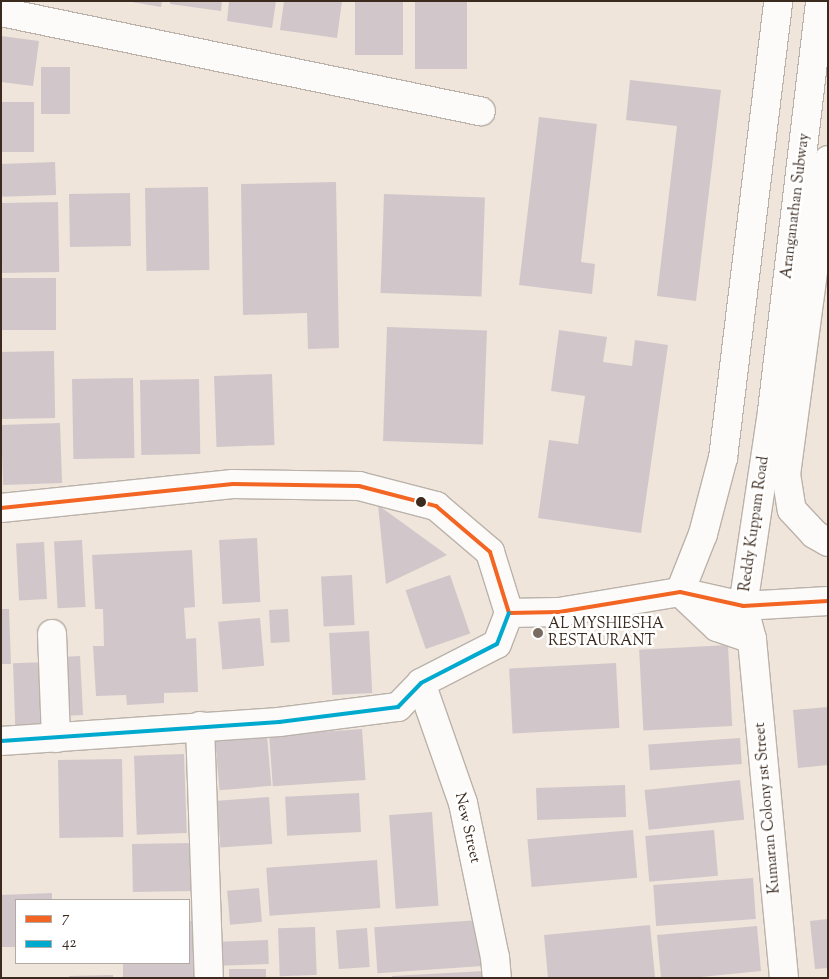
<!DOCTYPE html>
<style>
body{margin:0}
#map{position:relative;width:829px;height:979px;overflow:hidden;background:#efe5da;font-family:"Sorts Mill Goudy",serif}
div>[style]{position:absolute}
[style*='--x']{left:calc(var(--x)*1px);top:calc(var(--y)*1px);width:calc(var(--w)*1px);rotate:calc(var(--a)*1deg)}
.building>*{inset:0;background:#d1c7cb;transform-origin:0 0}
.roads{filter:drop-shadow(1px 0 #bab2aa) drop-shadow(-1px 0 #bab2aa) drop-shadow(0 1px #bab2aa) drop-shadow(0 -1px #bab2aa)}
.street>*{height:28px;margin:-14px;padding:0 14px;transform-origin:14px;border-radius:14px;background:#fdfbf9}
.secondary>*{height:28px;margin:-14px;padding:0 14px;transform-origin:14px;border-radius:14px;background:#fdfbf9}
.bus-1>*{height:4px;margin:-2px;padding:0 2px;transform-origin:2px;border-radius:2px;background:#f26522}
.bus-2>*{height:4px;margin:-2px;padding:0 2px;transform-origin:2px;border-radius:2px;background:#00a9ce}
.dots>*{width:14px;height:14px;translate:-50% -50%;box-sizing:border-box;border:2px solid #fff;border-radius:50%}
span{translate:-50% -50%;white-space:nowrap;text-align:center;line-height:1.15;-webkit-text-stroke:5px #fff;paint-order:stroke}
.street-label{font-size:15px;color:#3b2a1e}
.poi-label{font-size:15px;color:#3b2a1e}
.left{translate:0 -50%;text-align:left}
.frame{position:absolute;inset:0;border:2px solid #3b2a1e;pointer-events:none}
.legend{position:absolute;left:15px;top:899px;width:175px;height:65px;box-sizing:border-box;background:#fff;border:1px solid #b1aaa5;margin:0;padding:6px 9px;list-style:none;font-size:15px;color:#3b2a1e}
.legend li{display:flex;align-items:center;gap:10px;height:25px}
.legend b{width:25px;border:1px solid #b1aaa5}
</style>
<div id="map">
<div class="building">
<div style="clip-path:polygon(126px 1px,162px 1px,161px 7px)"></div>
<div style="clip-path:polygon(170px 1px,222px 1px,221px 11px,170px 4px)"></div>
<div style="clip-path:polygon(229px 1px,276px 1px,272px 28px,227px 21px)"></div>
<div style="clip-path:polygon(284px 1px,342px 1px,337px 38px,280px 30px)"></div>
<div style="left:355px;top:1px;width:48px;height:54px"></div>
<div style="left:415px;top:1px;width:52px;height:68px"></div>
<div style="clip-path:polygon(1px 36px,39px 41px,33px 86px,1px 82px)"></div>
<div style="left:41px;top:67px;width:29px;height:47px"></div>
<div style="clip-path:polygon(630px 80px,721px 90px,696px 301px,657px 296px,677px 126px,626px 120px)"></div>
<div style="left:1px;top:102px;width:33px;height:50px"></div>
<div style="clip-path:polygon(539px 117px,597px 124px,581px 262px,595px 264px,592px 294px,519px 285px)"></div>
<div style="left:55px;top:162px;width:33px;height:54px;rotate:88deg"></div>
<div style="clip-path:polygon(336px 182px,339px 348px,308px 349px,307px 313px,243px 315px,241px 184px)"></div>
<div style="left:208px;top:187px;width:83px;height:63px;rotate:89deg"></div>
<div style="left:130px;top:193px;width:53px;height:61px;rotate:89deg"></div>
<div style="left:384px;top:194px;width:101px;height:99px;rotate:2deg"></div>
<div style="left:58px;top:202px;width:70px;height:57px;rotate:89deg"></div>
<div style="left:1px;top:278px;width:55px;height:52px"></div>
<div style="left:387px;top:327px;width:100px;height:114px;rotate:2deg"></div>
<div style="clip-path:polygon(559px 330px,607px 337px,603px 362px,632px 366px,635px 340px,668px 345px,641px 533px,538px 518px,549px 440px,578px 444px,585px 396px,551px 391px)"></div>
<div style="left:54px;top:351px;width:67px;height:53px;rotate:89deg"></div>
<div style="left:272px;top:374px;width:71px;height:58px;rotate:88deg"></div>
<div style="left:133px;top:378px;width:80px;height:61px;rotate:89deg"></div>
<div style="left:199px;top:379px;width:75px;height:59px;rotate:89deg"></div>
<div style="left:60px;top:423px;width:60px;height:59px;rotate:88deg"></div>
<div style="clip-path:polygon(378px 505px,447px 555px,386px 584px)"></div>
<div style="left:257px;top:538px;width:64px;height:38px;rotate:87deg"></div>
<div style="left:82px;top:540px;width:67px;height:28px;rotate:87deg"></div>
<div style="left:44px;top:542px;width:57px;height:28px;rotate:87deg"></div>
<div style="clip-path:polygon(192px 550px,195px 607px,184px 608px,186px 639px,196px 638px,198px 692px,164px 693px,164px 703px,127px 705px,126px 695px,96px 696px,93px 646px,104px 646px,103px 609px,95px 609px,92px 555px)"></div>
<div style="left:352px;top:575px;width:50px;height:31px;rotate:87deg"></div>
<div style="left:450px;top:575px;width:62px;height:47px;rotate:71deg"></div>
<div style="clip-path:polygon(1px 609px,9px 609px,11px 664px,1px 664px)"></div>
<div style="left:288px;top:609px;width:33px;height:19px;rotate:87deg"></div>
<div style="left:260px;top:618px;width:48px;height:42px;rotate:85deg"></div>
<div style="left:369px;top:631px;width:62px;height:40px;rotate:87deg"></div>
<div style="left:728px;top:645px;width:81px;height:89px;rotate:87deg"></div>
<div style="left:80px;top:656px;width:59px;height:22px;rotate:87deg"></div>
<div style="left:49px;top:662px;width:62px;height:36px;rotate:88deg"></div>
<div style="left:616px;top:663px;width:65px;height:107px;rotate:87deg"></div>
<div style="clip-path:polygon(828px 707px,828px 765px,798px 768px,793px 710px)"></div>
<div style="left:362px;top:729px;width:51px;height:93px;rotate:86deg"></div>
<div style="left:267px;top:736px;width:50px;height:52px;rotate:85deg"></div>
<div style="left:740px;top:738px;width:26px;height:92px;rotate:86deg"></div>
<div style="left:184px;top:754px;width:79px;height:50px;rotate:88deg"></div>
<div style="left:122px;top:759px;width:78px;height:64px;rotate:89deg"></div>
<div style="left:740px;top:780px;width:40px;height:96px;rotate:84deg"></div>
<div style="left:625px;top:785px;width:32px;height:89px;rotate:88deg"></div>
<div style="left:359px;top:793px;width:39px;height:74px;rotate:87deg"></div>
<div style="left:269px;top:797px;width:47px;height:52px;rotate:86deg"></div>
<div style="left:432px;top:812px;width:94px;height:43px;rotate:86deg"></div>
<div style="left:633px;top:830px;width:48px;height:106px;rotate:85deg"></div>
<div style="left:714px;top:830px;width:46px;height:69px;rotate:85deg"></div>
<div style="left:192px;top:843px;width:48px;height:60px;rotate:89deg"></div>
<div style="left:377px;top:860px;width:48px;height:111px;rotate:86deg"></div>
<div style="left:753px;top:878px;width:41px;height:100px;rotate:86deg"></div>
<div style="left:259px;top:888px;width:34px;height:32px;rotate:85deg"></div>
<div style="clip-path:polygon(52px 893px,52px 900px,16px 900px,16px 947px,1px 947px,1px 895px)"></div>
<div style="clip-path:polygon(828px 919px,828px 968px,815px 969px,810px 921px)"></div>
<div style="left:479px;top:920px;width:46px;height:105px;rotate:86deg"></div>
<div style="clip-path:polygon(189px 921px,193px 921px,194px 978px,123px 978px,123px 963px,189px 963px)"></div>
<div style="clip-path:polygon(650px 925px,655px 977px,548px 978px,544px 935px)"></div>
<div style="clip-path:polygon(757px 926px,761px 971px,691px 978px,661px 978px,657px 935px)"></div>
<div style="left:315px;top:927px;width:48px;height:37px;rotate:88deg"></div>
<div style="left:367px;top:928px;width:39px;height:31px;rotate:86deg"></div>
<div style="left:268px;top:940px;width:24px;height:49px;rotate:88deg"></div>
<div style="left:266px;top:969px;width:9px;height:37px;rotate:90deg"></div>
<div style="clip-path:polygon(485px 971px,485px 978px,392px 978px,392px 976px)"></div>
<div style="clip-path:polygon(113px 975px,113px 978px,69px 978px,69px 976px)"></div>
</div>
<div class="roads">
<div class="street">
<div style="--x:1;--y:12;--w:490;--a:11.7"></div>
<div style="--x:828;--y:160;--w:317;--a:97.6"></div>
<div style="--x:786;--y:474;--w:36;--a:81"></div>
<div style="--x:792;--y:510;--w:33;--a:47"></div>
<div style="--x:814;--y:534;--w:16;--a:30"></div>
<div style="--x:52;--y:634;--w:104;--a:87.8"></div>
<div style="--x:421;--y:683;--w:127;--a:70.7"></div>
<div style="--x:463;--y:803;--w:157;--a:78.3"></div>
<div style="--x:495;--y:957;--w:21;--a:85"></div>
<div style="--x:200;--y:726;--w:252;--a:88"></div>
</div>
<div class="secondary">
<div style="--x:1;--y:508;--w:233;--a:-5.9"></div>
<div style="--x:233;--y:484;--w:126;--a:0.9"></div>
<div style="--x:359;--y:486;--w:80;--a:14.6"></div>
<div style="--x:436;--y:506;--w:71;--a:40.4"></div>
<div style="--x:490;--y:552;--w:64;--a:72.7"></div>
<div style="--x:509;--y:613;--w:50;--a:-1.1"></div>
<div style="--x:559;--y:612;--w:123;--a:-9.4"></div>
<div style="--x:680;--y:592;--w:65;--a:12.5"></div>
<div style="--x:743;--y:606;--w:85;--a:-3.4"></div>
<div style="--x:752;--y:639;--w:37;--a:-161"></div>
<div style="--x:717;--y:627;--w:51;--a:-136.6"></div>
<div style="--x:680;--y:592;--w:62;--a:-68.4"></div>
<div style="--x:703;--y:534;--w:79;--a:-75.3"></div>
<div style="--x:723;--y:458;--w:460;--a:-83.1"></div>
<div style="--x:1;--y:741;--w:279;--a:-3.9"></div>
<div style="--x:279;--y:722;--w:120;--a:-7.2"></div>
<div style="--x:398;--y:707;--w:33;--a:-46"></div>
<div style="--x:421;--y:683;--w:85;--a:-27.2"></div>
<div style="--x:497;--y:644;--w:33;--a:-69"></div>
<div style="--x:784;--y:978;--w:341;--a:-95.4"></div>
<div style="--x:752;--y:639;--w:34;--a:-105"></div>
<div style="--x:743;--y:606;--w:197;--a:-81.5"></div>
<div style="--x:772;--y:411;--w:413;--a:-83.3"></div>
</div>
</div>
<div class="bus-1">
<div style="--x:1;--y:508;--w:233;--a:-5.9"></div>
<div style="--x:233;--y:484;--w:126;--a:0.9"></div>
<div style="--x:359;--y:486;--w:80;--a:14.6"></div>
<div style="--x:436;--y:506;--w:71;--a:40.4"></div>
<div style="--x:490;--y:552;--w:64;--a:72.7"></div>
<div style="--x:509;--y:613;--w:50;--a:-1.1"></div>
<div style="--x:559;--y:612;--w:123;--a:-9.4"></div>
<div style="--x:680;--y:592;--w:65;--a:12.5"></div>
<div style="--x:743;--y:606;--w:85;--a:-3.4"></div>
</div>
<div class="bus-2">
<div style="--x:1;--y:741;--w:279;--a:-3.9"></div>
<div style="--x:279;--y:722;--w:120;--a:-7.2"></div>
<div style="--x:398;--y:707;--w:33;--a:-46"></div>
<div style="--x:421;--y:683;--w:85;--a:-27.2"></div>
<div style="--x:497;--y:644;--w:33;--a:-69"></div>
</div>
<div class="dots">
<div style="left:421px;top:502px;background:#3b2a1e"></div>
<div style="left:538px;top:633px;background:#7a6b60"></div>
</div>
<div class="street-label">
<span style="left:796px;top:206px;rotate:-83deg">Aranganathan Subway</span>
<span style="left:755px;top:524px;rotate:-82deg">Reddy Kuppam Road</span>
<span style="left:768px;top:808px;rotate:-95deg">Kumaran Colony 1st Street</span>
<span style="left:467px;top:828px;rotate:77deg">New Street</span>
</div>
<div class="poi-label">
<span class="left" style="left:548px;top:633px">AL MYSHIESHA<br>RESTAURANT</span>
</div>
<div class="frame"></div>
<ul class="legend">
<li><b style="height:6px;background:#f26522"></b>7</li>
<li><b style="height:6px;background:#00a9ce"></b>42</li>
</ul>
</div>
